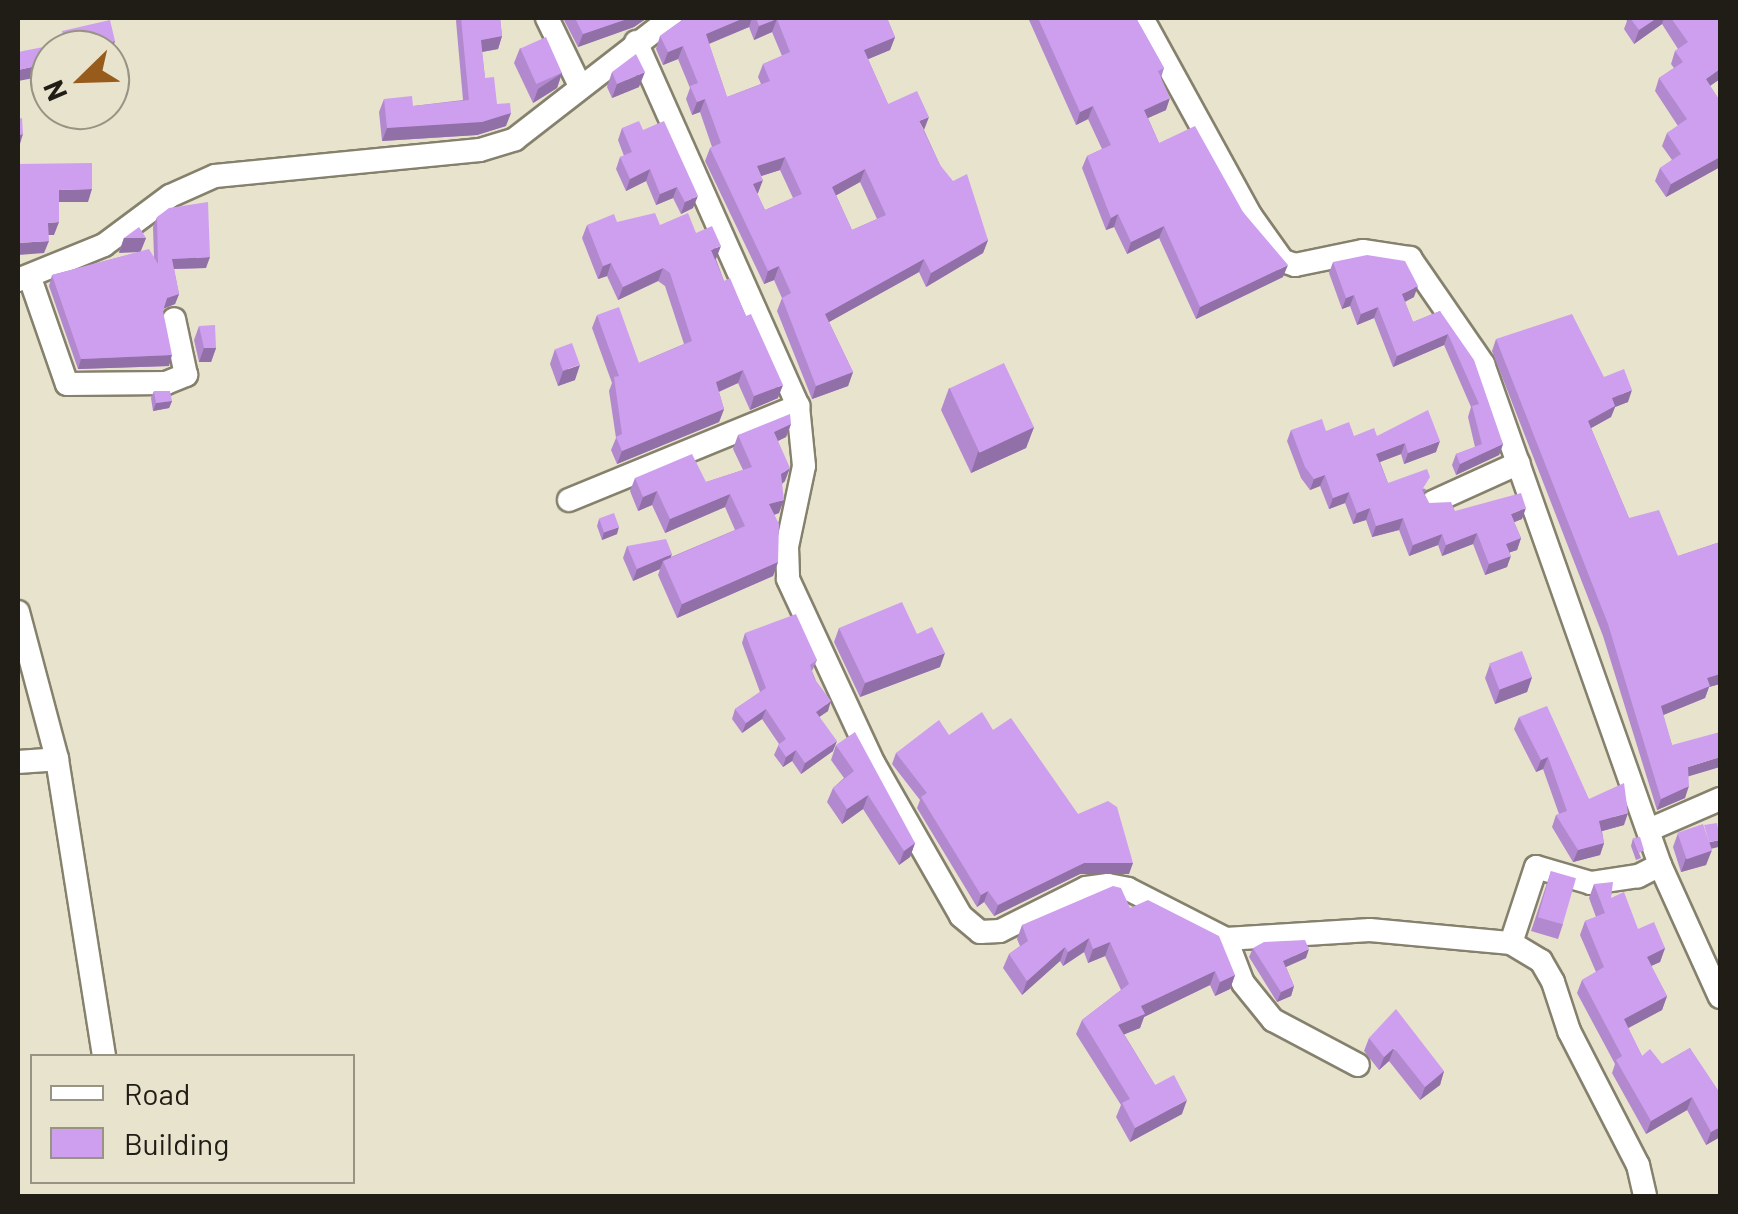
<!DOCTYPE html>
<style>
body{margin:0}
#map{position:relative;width:1738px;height:1214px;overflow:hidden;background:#e7e3cd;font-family:Barlow,sans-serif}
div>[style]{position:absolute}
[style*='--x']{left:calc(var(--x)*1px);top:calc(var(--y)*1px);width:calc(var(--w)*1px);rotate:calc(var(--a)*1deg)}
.roads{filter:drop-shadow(2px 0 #85816d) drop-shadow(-2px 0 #85816d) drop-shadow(0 2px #85816d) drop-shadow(0 -2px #85816d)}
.minor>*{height:22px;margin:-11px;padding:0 11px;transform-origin:11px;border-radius:11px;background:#fff}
.wall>*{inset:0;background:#b289ce}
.shaded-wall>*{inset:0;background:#916fa7}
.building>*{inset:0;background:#cf9fef;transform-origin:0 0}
span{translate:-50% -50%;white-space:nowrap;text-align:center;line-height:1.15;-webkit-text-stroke:9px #e7e3cd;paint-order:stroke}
.frame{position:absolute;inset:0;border:20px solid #1f1d15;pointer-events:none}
.legend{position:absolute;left:30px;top:1054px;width:325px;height:130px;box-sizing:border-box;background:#e7e3cd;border:2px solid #979483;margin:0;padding:12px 18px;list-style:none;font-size:30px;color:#1f1d15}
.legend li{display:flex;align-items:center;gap:20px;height:50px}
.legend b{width:50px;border:2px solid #979483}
.north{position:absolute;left:30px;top:30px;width:100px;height:100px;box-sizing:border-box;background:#e7e3cd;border:2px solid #979483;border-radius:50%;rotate:247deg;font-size:28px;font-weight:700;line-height:40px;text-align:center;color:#1f1d15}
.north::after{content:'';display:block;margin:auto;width:35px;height:45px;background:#975c1c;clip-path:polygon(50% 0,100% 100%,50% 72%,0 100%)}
</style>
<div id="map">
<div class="roads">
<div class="minor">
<div style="--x:547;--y:18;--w:73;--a:64.1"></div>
<div style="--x:1142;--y:18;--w:226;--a:61.2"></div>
<div style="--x:1251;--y:216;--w:55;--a:54.6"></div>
<div style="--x:1283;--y:261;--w:13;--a:18"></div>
<div style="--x:1295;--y:265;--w:69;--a:-11.6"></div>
<div style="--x:1363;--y:251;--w:48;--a:8.5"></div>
<div style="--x:1410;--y:258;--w:129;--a:55.4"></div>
<div style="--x:1483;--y:364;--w:531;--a:70.54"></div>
<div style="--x:1660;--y:865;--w:25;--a:153"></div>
<div style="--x:1638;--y:876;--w:48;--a:171.5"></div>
<div style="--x:1591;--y:883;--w:57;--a:-163.8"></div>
<div style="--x:1536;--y:867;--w:80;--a:108.2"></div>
<div style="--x:636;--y:42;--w:398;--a:66"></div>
<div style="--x:798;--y:406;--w:60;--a:84.3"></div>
<div style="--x:804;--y:466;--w:83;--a:101.9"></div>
<div style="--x:787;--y:547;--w:32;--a:88"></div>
<div style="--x:788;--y:579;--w:204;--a:65.1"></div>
<div style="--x:874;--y:764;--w:175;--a:60.2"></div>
<div style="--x:961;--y:916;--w:25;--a:40"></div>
<div style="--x:980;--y:932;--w:20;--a:-3"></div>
<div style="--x:1000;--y:931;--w:96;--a:-26.6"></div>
<div style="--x:1086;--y:888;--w:22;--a:-8"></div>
<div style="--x:1108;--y:885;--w:20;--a:11"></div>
<div style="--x:1128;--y:889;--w:110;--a:27"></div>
<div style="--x:1226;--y:939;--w:144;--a:-3.6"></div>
<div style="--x:1370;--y:930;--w:142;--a:5.3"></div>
<div style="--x:1511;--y:943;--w:35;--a:31"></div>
<div style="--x:1541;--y:961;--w:24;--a:60"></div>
<div style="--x:1553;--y:982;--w:52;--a:71.9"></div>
<div style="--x:1569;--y:1031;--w:151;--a:62.8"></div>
<div style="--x:1638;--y:1165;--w:32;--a:77"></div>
<div style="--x:30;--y:278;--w:112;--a:70.8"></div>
<div style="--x:67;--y:384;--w:99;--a:-0.6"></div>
<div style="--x:166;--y:383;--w:22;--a:-22"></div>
<div style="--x:186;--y:375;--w:57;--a:-102.1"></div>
<div style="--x:18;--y:280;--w:93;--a:-22.1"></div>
<div style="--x:104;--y:245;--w:82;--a:-36.6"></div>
<div style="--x:170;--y:196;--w:49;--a:-24"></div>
<div style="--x:215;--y:176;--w:266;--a:-5.6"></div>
<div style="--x:480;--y:150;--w:37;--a:-17"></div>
<div style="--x:515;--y:139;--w:197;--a:-37.8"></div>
<div style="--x:569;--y:500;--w:248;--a:-22.3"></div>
<div style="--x:1433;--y:502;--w:94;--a:-24.4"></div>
<div style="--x:18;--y:612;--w:152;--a:75.1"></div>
<div style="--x:57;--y:759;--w:301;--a:81"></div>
<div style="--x:18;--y:762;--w:39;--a:-4"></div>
<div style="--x:1651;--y:829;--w:75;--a:-23.5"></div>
<div style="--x:1660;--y:865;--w:145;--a:65.6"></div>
<div style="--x:1226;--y:939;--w:47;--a:68.9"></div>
<div style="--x:1243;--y:983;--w:48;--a:51"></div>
<div style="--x:1273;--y:1020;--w:96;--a:27.9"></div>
</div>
</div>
<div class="wall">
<div style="clip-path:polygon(457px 18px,500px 18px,502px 36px,498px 49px,482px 52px,485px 78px,506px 126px,477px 135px,382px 141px,379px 112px,384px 99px,413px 106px,463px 100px,456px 21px)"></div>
<div style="clip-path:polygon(563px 18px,647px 18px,634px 27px,578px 47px)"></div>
<div style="clip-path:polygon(evenodd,685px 18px,887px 18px,895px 37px,890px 50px,868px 59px,888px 104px,924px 130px,940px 165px,988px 240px,983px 253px,926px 287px,919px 272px,829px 322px,853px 372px,848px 386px,812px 399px,777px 311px,782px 298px,774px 280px,764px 284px,705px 161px,710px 148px,712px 147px,700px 112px,692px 115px,686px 99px,690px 88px,678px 59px,663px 65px,656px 49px,660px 36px,685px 18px,749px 27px,754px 40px,772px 32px,782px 56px,763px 64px,758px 77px,761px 84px,727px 97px,709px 44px,749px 27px,685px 18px,780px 170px,793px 198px,765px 210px,757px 194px,761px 176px,780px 170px,685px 18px,860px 182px,877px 219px,852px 230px,836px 195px,860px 182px)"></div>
<div style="clip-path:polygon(1030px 18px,1136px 18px,1164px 68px,1161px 78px,1166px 110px,1148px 118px,1159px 143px,1243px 212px,1283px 277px,1196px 319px,1159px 238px,1127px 254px,1114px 227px,1106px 230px,1082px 168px,1087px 156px,1102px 149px,1088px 119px,1076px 125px,1029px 20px)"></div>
<div style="clip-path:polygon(1625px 18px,1720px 18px,1720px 79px,1710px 86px,1720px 101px,1720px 167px,1666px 197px,1655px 181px,1660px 168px,1672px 160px,1662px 146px,1667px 133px,1678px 126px,1655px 91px,1659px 78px,1674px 68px,1671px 64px,1675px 51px,1678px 49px,1662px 24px,1634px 44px,1624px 29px,1627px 21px)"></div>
<div style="clip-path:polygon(520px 48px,562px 73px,557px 88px,533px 103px,514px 63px)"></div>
<div style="clip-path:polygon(612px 72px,639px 87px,612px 98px,607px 87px)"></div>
<div style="clip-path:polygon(622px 128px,643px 130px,693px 208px,681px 214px,673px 198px,656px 205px,646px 181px,626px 191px,616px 169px,620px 157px,624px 156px,618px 140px)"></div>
<div style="clip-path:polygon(157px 217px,206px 268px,174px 269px,179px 294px,175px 304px,164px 308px,163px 311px,169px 366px,78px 369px,49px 286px,52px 275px,139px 252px,119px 252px,124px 238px,146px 238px,141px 251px,154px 257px,153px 227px)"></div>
<div style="clip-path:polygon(617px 222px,660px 225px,696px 233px,716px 259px,724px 281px,778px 398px,750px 410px,738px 383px,719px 392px,724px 409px,719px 422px,617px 464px,611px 450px,616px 438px,609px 391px,612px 383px,592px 328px,597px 315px,639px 363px,684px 344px,665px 286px,658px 281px,618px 300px,607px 276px,598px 279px,582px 238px,587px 225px)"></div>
<div style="clip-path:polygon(1333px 262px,1414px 297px,1405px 302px,1413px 322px,1440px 311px,1503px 444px,1499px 455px,1456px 475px,1452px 465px,1456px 454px,1475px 447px,1468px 417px,1471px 407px,1444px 345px,1393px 367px,1374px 318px,1357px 325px,1350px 306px,1342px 309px,1329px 273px)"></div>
<div style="clip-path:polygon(199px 326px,216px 348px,211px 362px,199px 362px,194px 340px)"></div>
<div style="clip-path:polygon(1496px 339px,1604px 377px,1628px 402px,1615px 407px,1611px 417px,1591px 428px,1629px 518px,1678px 556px,1720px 542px,1720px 684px,1709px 687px,1705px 698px,1663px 715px,1672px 745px,1688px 777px,1685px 798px,1657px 810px,1603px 636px,1492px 351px)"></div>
<div style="clip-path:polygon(555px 349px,575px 380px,558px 386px,550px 364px)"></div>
<div style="clip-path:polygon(949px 388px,1034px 427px,1026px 448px,971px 473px,941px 410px)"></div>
<div style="clip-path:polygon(154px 391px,172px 401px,169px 408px,153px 411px,151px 398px)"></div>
<div style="clip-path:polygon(791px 424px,786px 437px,778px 441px,785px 481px,782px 484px,779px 513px,774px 515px,778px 562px,773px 576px,677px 618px,658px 575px,660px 569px,633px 581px,623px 558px,627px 546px,671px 557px,735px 530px,725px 507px,665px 533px,652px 505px,638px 511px,630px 491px,635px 478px,706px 482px,743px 470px,733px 449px,738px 435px)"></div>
<div style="clip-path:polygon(1291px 430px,1326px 431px,1354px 436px,1377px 436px,1436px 452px,1404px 464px,1401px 454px,1380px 462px,1388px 483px,1426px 489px,1424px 493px,1429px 503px,1455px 511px,1522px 519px,1514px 522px,1521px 538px,1517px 550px,1510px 552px,1507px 567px,1485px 575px,1473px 544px,1442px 556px,1438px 545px,1409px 556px,1399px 530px,1372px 537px,1366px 520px,1353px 524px,1345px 503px,1329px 509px,1320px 486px,1310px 490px,1301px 478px,1287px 441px)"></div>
<div style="clip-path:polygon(599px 519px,617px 534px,602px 540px,597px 526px)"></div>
<div style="clip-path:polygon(839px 628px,917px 634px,940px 667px,860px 697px,834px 642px)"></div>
<div style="clip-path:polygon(745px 633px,817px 660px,812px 671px,828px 711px,819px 717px,833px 751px,801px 774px,792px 761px,783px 767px,774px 755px,779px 744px,762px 719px,742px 733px,732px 719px,735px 709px,760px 692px,742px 643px)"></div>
<div style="clip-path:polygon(1490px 664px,1532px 677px,1527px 692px,1495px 704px,1485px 678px)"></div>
<div style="clip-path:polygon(1519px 717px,1589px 799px,1624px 825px,1602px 831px,1604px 843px,1600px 855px,1573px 862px,1552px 827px,1556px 815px,1559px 814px,1543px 769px,1536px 772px,1514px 729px)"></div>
<div style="clip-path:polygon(993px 730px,1078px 814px,1129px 874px,1080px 874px,994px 916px,984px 902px,977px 907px,917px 808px,920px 800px,892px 764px,896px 753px,949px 735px)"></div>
<div style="clip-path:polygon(836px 745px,915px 843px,910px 857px,899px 865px,863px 809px,842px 824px,827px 802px,833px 788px,844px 778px,831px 760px)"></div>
<div style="clip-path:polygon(1678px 833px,1718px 847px,1711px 849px,1706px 865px,1681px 872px,1673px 847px)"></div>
<div style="clip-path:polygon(1633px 838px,1641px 858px,1636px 860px,1631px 846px)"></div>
<div style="clip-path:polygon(1551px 871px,1563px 924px,1558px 939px,1531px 931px)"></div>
<div style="clip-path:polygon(1594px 884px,1611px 898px,1638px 929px,1665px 948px,1660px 962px,1651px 966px,1667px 996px,1662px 1010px,1628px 1028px,1642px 1056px,1662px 1064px,1690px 1048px,1720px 1137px,1706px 1145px,1687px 1110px,1646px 1134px,1612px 1073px,1615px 1064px,1577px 993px,1582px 980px,1596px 972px,1580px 935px,1585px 921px,1596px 917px,1589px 898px)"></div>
<div style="clip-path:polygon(1130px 908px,1235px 975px,1230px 989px,1215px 996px,1210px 985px,1144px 1017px,1140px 1028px,1124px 1034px,1155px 1085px,1182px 1114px,1130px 1142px,1116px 1117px,1121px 1105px,1076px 1034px,1082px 1020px,1121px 990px,1105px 956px,1088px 963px,1084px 952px,1063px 966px,1060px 961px,1022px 995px,1003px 968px,1009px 954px,1020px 946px,1017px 939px,1022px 925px)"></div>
<div style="clip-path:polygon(1253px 948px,1306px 958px,1286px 967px,1294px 986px,1291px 996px,1277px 1002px,1249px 957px)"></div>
<div style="clip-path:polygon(1369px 1038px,1444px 1071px,1440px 1085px,1420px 1100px,1389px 1061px,1379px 1070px,1364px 1051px)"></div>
</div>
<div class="shaded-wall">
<div style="clip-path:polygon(630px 18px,647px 18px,634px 27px,578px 47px,583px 34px)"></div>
<div style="clip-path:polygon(744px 18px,752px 18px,749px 27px,701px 47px,706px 34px)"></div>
<div style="clip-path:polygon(1657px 18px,1664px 18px,1662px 24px,1634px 44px,1639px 30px)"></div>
<div style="clip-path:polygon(777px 19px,772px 32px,754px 40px,759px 26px)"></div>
<div style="clip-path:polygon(502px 36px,498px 49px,476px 53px,481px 40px)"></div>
<div style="clip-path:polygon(895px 37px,890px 50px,859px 63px,864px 50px)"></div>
<div style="clip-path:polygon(115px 41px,111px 53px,110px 50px,84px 50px,84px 48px)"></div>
<div style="clip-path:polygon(683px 46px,678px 59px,663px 65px,668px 52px)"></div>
<div style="clip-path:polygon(50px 63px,50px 75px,18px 81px,18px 70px)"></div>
<div style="clip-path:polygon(1720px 69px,1720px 79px,1701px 92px,1706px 79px)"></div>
<div style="clip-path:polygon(645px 72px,639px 87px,612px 98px,617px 84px)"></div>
<div style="clip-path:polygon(562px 73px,557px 88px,533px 103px,538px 89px)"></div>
<div style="clip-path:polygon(1170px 98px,1166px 110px,1139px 122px,1144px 110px)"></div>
<div style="clip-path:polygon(705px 99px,700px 112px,692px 115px,697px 102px)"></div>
<div style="clip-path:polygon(1093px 106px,1088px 119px,1076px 125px,1080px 112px)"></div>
<div style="clip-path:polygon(511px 113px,506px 126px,477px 135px,382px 141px,387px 128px)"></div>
<div style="clip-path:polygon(929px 117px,924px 130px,919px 121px)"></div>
<div style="clip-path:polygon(23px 134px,19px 147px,18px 147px,18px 135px)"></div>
<div style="clip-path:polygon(785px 157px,780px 170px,752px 179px,757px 166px)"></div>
<div style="clip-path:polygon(1720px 157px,1720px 167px,1666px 197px,1671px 184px)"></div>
<div style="clip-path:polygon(650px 169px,646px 181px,626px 191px,630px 179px)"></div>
<div style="clip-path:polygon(865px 169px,860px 182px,828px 200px,832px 187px)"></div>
<div style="clip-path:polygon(763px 180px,758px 193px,748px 198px,753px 184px)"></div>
<div style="clip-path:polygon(677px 187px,673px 198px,656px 205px,660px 194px)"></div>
<div style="clip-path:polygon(92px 189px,88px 202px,55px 202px,59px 190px)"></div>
<div style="clip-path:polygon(698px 196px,693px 208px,681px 214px,685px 202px)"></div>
<div style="clip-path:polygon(1118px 214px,1114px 227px,1106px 230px,1111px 218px)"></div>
<div style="clip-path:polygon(59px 222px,54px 235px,44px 235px,48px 223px)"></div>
<div style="clip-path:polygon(1164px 226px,1159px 238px,1127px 254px,1131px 242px)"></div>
<div style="clip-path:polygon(124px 238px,146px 238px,140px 252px,119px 253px)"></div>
<div style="clip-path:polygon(988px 240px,983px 253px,926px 287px,931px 273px)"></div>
<div style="clip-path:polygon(49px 241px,44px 253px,18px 255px,18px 243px)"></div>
<div style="clip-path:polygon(721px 246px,716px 259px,706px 263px,711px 250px)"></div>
<div style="clip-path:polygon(210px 257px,206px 268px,168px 269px,172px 259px)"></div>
<div style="clip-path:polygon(924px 259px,919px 272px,820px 327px,825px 314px)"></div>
<div style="clip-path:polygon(611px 263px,607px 276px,598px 279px,603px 266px)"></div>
<div style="clip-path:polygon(1288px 265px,1283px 277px,1196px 319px,1200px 307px)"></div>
<div style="clip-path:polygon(779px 266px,774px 280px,764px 284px,768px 271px)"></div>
<div style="clip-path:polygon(663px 268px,658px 281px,618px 300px,623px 287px)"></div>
<div style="clip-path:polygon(1418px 286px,1414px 297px,1398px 305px,1402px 294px)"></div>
<div style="clip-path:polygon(179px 294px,175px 304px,163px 309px,167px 298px)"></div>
<div style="clip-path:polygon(1354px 295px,1350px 306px,1342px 309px,1346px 298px)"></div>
<div style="clip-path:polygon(1378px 307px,1374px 318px,1357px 325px,1361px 314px)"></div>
<div style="clip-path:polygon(1448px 334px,1444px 345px,1393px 367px,1397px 356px)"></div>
<div style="clip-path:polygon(204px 348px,216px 348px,211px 362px,199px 362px)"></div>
<div style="clip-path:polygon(172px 355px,169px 366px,78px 369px,81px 359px)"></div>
<div style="clip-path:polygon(580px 365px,575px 380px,558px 386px,563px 371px)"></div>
<div style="clip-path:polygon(743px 370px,738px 383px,711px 395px,716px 382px)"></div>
<div style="clip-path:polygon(853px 372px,848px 386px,812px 399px,816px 386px)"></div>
<div style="clip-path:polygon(783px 385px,778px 398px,750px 410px,754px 396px)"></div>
<div style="clip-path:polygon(1632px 390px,1628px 402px,1615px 407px,1611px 417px,1584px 432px,1588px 421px,1612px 398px)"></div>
<div style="clip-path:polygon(172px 401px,169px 408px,153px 411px,156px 403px)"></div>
<div style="clip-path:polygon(724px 409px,719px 422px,617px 464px,622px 451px)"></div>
<div style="clip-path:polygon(791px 424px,786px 437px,769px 445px,774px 432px)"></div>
<div style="clip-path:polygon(1034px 427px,1026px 448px,971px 473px,978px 452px)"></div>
<div style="clip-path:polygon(1440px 441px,1436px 452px,1404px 464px,1408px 453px)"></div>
<div style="clip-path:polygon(1405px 443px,1401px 454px,1372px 465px,1376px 454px)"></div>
<div style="clip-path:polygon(1503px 444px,1499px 455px,1456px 475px,1460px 464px)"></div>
<div style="clip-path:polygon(790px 468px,785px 481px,776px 488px,781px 474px)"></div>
<div style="clip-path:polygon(1325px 475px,1320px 486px,1310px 490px,1314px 479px)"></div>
<div style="clip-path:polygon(657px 491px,652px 505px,638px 511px,643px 497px)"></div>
<div style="clip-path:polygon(1349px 492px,1345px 503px,1329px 509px,1333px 498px)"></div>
<div style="clip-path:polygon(730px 494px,725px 507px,665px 533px,670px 519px)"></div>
<div style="clip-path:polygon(784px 500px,779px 513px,764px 518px,769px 504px)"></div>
<div style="clip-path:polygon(1370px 508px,1366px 520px,1353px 524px,1357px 513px)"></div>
<div style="clip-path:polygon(1526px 508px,1522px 519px,1507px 525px,1511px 514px)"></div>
<div style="clip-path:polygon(1403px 518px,1399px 530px,1372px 537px,1376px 526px)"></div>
<div style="clip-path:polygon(619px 527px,617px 534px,602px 540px,604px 532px)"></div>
<div style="clip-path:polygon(1477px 533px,1473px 544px,1442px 556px,1446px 545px)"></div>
<div style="clip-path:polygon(1442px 534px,1438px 545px,1409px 556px,1413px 545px)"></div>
<div style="clip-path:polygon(1521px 538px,1517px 550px,1502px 555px,1506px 544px)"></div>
<div style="clip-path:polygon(672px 554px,668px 565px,663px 561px,660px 569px,633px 581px,637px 569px)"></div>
<div style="clip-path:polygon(1511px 556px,1507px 567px,1485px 575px,1489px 564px)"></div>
<div style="clip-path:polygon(778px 562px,773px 576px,677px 618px,682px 604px)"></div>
<div style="clip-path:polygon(945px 653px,940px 667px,860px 697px,865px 683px)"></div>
<div style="clip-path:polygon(1720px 674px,1720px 684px,1709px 687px,1705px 698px,1656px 718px,1661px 706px,1707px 678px)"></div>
<div style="clip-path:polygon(1532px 677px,1527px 692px,1495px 704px,1500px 689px)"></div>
<div style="clip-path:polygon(831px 701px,828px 711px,812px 722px,816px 712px)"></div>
<div style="clip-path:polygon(766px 709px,762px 719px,742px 733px,746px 723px)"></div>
<div style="clip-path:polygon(837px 741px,833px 751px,801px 774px,805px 763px)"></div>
<div style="clip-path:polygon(796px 750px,792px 761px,783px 767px,786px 757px)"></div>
<div style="clip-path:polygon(1548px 757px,1543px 769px,1536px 772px,1541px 760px)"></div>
<div style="clip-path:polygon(1720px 757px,1720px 767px,1683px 778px,1688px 767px)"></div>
<div style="clip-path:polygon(1689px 786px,1685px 798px,1657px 810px,1661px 799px)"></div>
<div style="clip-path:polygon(868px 795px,863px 809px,842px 824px,847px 809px)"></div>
<div style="clip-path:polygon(1628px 813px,1624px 825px,1595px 833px,1599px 821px)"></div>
<div style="clip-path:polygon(1720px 840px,1718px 847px,1704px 850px,1706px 843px)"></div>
<div style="clip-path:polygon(915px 843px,910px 857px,899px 865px,904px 851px)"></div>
<div style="clip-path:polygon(1604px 843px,1600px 855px,1573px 862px,1578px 850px)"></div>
<div style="clip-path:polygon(1712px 850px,1706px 865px,1681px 872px,1686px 858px)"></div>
<div style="clip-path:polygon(1084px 863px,1133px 863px,1129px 874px,1080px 874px,994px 916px,998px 905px)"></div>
<div style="clip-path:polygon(988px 891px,984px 902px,977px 907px,981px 895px)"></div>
<div style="clip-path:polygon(1089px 938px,1084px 952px,1063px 966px,1068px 952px)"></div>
<div style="clip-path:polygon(1110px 942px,1105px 956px,1088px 963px,1093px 949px)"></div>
<div style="clip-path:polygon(1065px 947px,1060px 961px,1022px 995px,1027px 981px)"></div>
<div style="clip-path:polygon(1665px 948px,1660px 962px,1642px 970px,1647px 957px)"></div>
<div style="clip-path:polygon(1309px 949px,1306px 958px,1279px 970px,1283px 961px)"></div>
<div style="clip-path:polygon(1215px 971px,1210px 985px,1144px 1017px,1140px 1028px,1113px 1039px,1118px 1025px,1141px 1006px)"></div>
<div style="clip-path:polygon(1235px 975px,1230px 989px,1215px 996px,1220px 982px)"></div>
<div style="clip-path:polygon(1294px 986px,1291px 996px,1277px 1002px,1281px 992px)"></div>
<div style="clip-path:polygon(1667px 996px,1662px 1010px,1619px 1033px,1624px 1019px)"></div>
<div style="clip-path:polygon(1394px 1048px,1389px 1061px,1379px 1070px,1384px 1057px)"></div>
<div style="clip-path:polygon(1444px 1071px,1440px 1085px,1420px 1100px,1425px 1087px)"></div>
<div style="clip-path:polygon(1692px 1097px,1687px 1110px,1646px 1134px,1651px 1121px)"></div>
<div style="clip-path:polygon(1187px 1100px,1182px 1114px,1130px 1142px,1135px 1128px)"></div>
<div style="clip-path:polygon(1720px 1127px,1720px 1137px,1706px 1145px,1711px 1132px)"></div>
</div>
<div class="building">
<div style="clip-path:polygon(461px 18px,500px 18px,502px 36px,481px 40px,485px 78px,494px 77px,497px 104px,510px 103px,511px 113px,482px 122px,387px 128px,384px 99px,412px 96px,413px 106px,469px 100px)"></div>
<div style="clip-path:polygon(575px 18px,630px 18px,583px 34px)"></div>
<div style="clip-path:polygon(evenodd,685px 18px,744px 18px,706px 34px,727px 97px,770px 81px,763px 64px,790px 52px,777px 19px,759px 26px,756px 18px,887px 18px,895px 37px,864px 50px,888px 104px,917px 91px,929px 117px,919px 121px,940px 165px,953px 181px,967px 174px,988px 240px,931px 273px,924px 259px,825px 314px,853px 372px,816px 386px,782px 298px,791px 293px,779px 266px,768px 271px,710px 148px,721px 143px,705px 99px,697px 102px,690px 86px,698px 83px,683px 46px,668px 52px,660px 36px,685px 18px,785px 157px,802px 194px,765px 210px,753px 184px,763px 180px,757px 166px,785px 157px,685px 18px,865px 169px,886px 215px,852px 230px,832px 187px,865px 169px)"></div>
<div style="clip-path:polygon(1038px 18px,1136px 18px,1164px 68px,1158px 71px,1170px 98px,1144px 110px,1159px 143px,1195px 126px,1243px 212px,1288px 265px,1200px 307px,1164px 226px,1131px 242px,1118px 214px,1111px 218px,1087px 156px,1111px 145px,1093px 106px,1080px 112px)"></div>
<div style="clip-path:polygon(1630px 18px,1657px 18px,1639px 30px)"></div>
<div style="clip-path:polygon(1671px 18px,1720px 18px,1720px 69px,1706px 79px,1720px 101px,1720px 157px,1671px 184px,1660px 168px,1681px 154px,1667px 133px,1687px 119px,1659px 78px,1683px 62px,1675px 51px,1688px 42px)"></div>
<div style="clip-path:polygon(110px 20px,115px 41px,84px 48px,85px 50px,50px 50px,50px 63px,18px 70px,18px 52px,64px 43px,62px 31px)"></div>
<div style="left:546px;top:37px;width:39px;height:28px;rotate:66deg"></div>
<div style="clip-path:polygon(636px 54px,645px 72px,617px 84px,612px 72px)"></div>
<div style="clip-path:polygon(22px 118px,23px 134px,18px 135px,18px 119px)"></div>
<div style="clip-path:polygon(639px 121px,643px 130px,664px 121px,698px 196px,685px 202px,677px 187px,660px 194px,650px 169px,630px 179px,620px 157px,632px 152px,622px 128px)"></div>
<div style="clip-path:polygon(92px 163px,92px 189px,59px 190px,59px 222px,48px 223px,49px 241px,18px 243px,18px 164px)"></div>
<div style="clip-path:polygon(208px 202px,210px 257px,172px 259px,179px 294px,167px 298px,163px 311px,172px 355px,81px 359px,52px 275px,149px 249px,158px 264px,157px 217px,169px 208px)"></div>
<div style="clip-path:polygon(655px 213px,660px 225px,688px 213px,696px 233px,712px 226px,721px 246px,711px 250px,724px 281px,730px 278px,746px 316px,751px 314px,783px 385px,754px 396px,743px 370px,716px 382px,724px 409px,622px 451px,616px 437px,622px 434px,614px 377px,619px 376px,597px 315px,619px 307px,639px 363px,692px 341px,670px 273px,663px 268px,623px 287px,611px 263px,603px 266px,587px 225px,614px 214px,617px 222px)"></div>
<div style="clip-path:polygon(139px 227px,146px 238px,124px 238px)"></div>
<div style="clip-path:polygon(1367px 255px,1405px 261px,1418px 286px,1402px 294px,1413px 322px,1440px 311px,1474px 360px,1503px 444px,1460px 464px,1456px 454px,1482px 444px,1472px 406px,1479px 404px,1448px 334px,1397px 356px,1378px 307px,1361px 314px,1354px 295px,1346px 298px,1333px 262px)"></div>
<div style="clip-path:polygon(1572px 314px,1604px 377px,1624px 369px,1632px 390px,1612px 398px,1615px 406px,1588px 421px,1629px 518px,1659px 510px,1678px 556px,1720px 542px,1720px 674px,1707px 678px,1710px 686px,1661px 706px,1672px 745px,1720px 732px,1720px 757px,1688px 767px,1689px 786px,1661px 799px,1608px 624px,1496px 339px)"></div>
<div style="clip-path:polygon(215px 325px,216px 348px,204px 348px,199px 326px)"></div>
<div style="left:572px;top:343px;width:23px;height:18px;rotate:70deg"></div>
<div style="left:1004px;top:363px;width:71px;height:60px;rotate:65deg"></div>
<div style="clip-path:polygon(154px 391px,170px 391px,172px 401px,156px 403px)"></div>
<div style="clip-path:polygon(1428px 410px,1440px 441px,1408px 453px,1405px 443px,1376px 454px,1388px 483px,1427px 469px,1430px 477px,1422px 490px,1429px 503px,1451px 502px,1455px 511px,1521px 493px,1526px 508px,1511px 514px,1521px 538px,1506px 544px,1511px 556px,1489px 564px,1477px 533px,1446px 545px,1442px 534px,1413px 545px,1403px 518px,1376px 526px,1370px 508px,1357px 513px,1349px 492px,1333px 498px,1325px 475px,1314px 479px,1305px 467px,1291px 430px,1322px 419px,1326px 431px,1349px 422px,1354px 436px,1374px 428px,1377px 436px)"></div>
<div style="clip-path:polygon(790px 414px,791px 424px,774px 432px,790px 468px,781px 474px,784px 500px,769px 504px,779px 524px,778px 562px,682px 604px,663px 561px,745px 526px,730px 494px,670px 519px,657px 491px,643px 497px,635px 478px,692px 454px,706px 482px,752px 467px,738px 435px)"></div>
<div style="left:614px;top:513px;width:15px;height:16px;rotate:70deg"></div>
<div style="clip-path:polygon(666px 539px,672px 554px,637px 569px,627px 546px)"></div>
<div style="clip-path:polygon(902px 602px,917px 634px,932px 627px,945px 653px,865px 683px,839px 628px)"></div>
<div style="clip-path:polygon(796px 614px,817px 660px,810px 665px,814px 678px,831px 701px,816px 712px,837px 741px,805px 763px,796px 750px,786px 757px,778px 745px,786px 739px,766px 709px,746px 723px,735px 709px,766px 688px,745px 633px)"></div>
<div style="left:1522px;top:651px;width:28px;height:35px;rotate:69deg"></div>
<div style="clip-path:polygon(1547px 706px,1589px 799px,1624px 783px,1628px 813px,1599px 821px,1604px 843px,1578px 850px,1556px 815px,1567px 811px,1548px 757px,1541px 760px,1519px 717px)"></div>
<div style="clip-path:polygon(982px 712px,993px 730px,1011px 718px,1078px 814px,1108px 801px,1117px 807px,1133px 863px,1084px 863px,998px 905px,988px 891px,981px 895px,921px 797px,927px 793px,896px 753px,939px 720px,949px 735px)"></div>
<div style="clip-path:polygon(855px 732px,915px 843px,904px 851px,868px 795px,847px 809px,833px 788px,854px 771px,836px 745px)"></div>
<div style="clip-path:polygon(1717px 823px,1720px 840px,1709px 842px,1704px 825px)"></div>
<div style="left:1703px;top:824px;width:28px;height:27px;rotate:71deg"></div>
<div style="clip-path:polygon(1640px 837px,1644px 850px,1639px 853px,1633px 838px)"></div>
<div style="left:1551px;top:871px;width:26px;height:48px;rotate:16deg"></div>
<div style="clip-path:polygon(1613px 882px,1611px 898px,1624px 892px,1638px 929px,1654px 922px,1665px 948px,1647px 957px,1667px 996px,1624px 1019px,1642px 1056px,1650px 1049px,1662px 1064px,1690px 1048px,1720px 1093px,1720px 1127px,1711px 1132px,1692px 1097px,1651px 1121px,1616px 1060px,1622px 1056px,1582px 980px,1604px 967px,1585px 921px,1605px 913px,1594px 884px)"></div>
<div style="clip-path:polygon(1113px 886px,1121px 888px,1130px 908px,1148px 900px,1219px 936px,1235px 975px,1220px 982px,1215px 971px,1141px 1006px,1145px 1014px,1118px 1025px,1155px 1085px,1174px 1075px,1187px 1100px,1135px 1128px,1122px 1103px,1130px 1099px,1082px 1020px,1129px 984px,1110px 942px,1093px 949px,1089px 938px,1068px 952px,1065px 947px,1027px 981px,1009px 954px,1028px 941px,1022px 925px)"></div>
<div style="clip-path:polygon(1305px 940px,1309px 949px,1283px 961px,1294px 986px,1281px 992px,1253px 948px,1264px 942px)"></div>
<div style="clip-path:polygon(1396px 1009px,1444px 1071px,1425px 1087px,1394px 1048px,1384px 1057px,1369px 1038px)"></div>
</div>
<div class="frame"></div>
<ul class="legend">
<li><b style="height:12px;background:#fff"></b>Road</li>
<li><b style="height:28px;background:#cf9fef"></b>Building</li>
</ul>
<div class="north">N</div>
</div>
